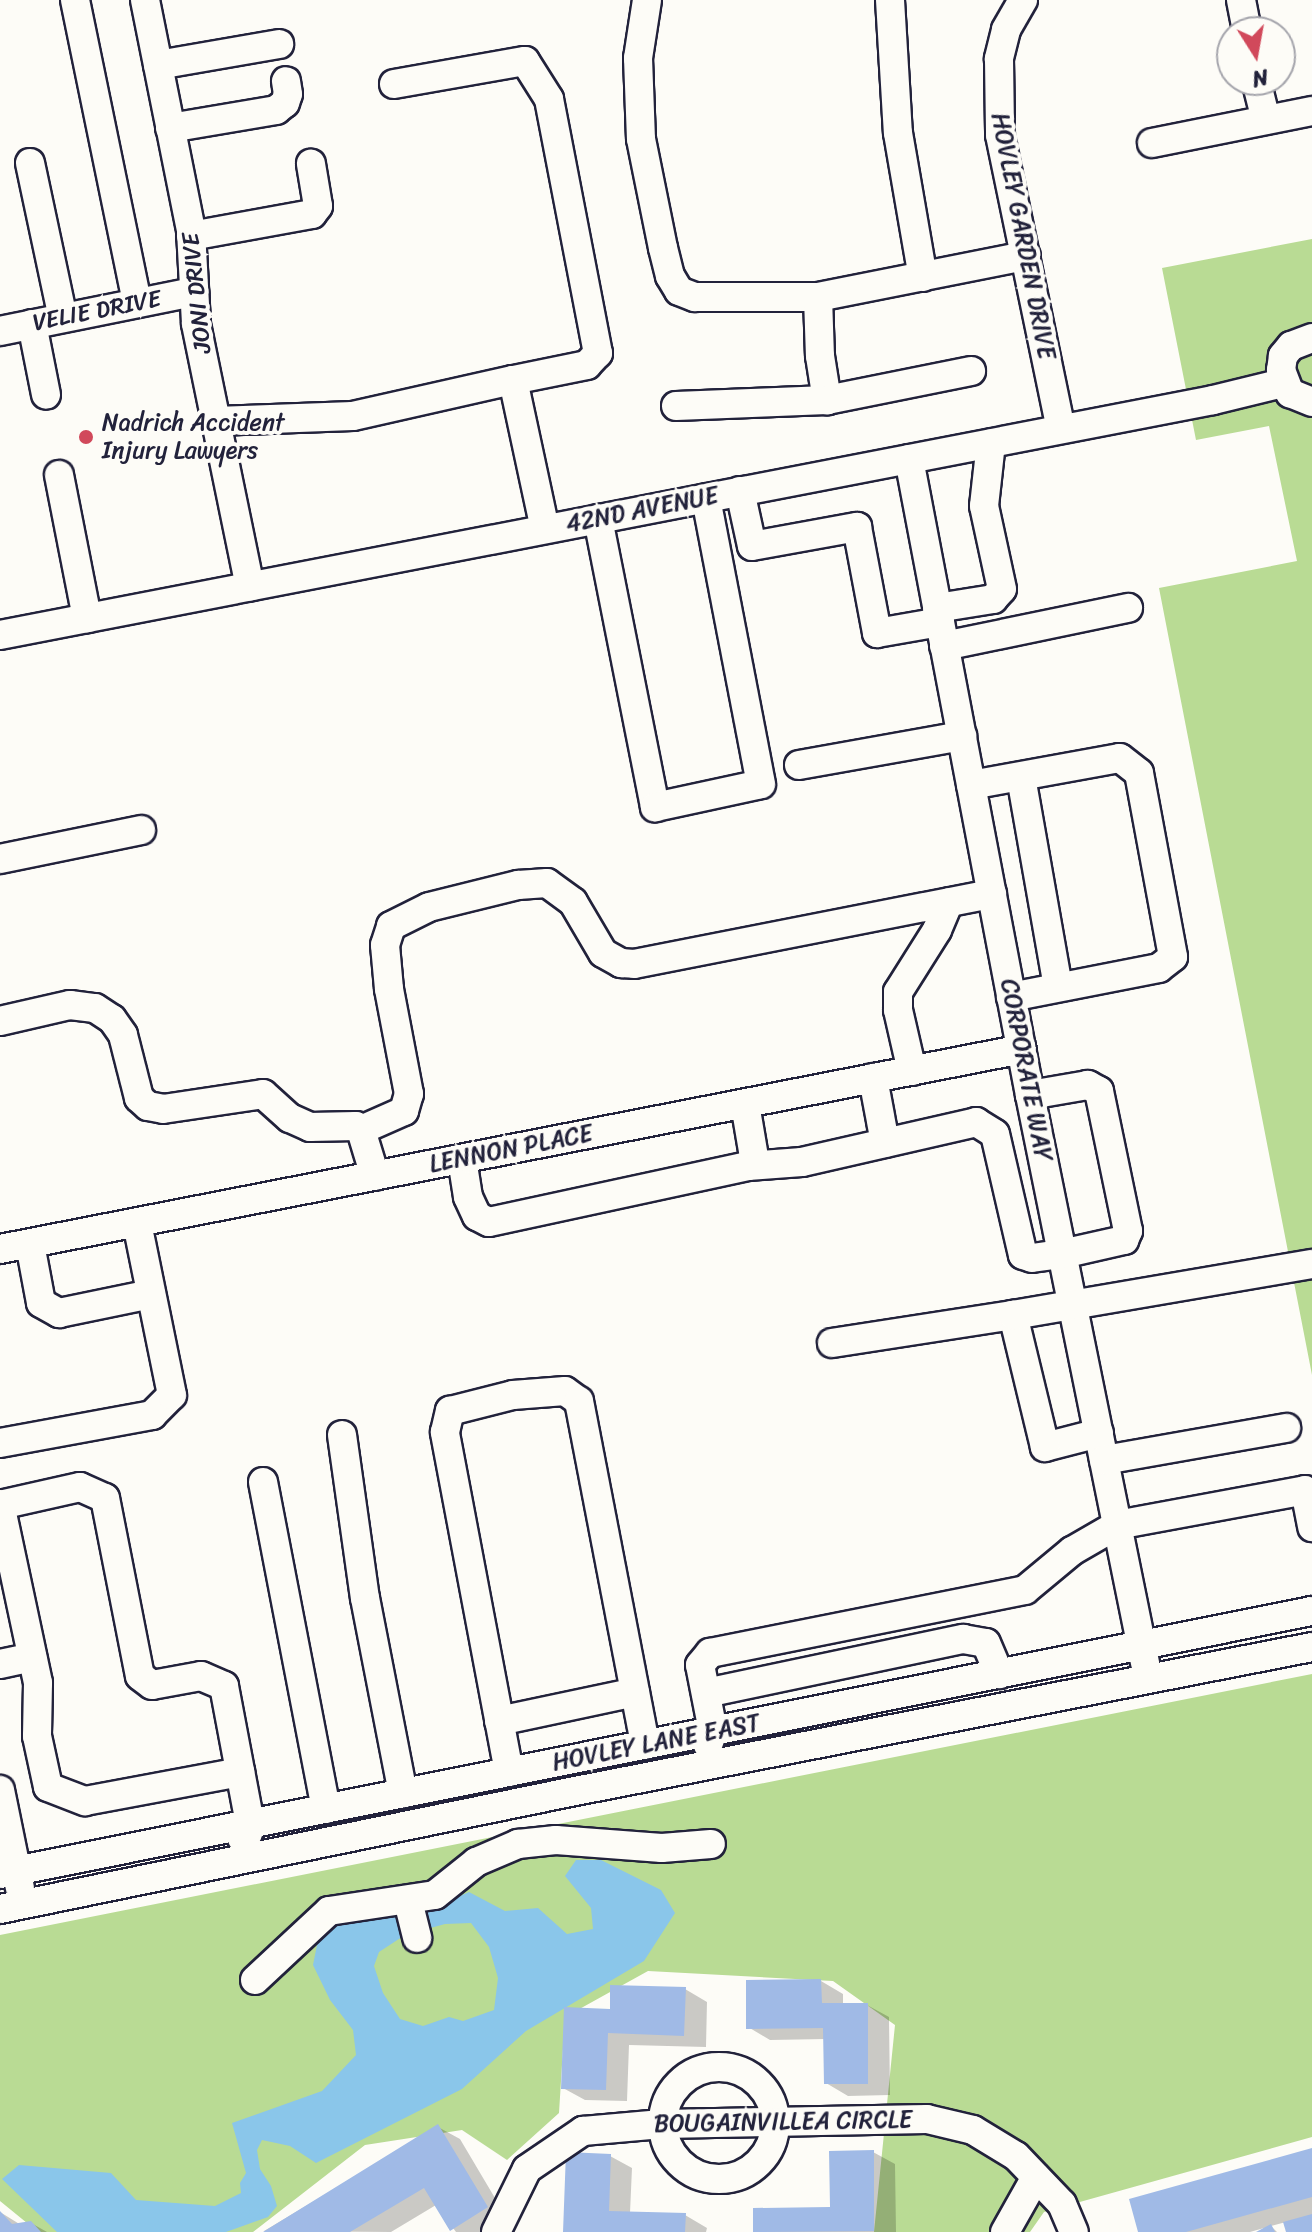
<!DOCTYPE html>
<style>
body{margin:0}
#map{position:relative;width:1312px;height:2232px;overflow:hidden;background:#fdfcf7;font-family:Sriracha,sans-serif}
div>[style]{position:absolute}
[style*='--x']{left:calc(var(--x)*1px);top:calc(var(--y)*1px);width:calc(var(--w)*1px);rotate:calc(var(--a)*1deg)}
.green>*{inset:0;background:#b9db94}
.water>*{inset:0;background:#8ac6ea}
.shadow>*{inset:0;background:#0003}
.building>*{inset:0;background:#a0bae6}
.roads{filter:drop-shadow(2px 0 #22223b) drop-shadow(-2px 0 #22223b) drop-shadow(0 2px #22223b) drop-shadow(0 -2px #22223b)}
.minor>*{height:28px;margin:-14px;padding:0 14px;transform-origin:14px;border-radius:14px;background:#fdfcf7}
.minor>.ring{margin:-14px;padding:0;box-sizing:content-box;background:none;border:28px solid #fdfcf7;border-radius:50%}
.dots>*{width:22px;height:22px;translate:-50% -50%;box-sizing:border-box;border:4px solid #fdfcf7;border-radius:50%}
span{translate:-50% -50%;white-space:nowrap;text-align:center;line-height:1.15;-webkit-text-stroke:8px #fdfcf7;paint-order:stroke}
.street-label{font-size:24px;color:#22223b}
.poi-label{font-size:24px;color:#22223b}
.left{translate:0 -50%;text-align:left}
.north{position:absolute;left:1216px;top:16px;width:80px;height:80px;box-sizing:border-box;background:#fdfcf7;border:2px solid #a5a5ac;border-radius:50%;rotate:169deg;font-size:22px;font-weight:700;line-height:32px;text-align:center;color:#22223b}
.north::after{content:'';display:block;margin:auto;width:28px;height:36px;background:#d1495b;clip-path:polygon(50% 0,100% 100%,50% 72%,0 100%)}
</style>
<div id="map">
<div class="green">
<div style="clip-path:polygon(1312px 239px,1312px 1375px,1159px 588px,1297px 561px,1269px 426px,1196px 440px,1162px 268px)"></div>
<div style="clip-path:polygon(1312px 1674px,1312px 2137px,1044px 2212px,1030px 2232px,874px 2232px,895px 2025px,833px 1981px,648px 1971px,565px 2017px,559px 2113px,507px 2160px,462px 2130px,365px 2145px,253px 2232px,38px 2232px,0 2201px,0 1935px)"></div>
</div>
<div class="water">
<div style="clip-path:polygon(evenodd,576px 1860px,601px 1860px,661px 1890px,675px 1913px,644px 1961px,526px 2031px,462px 2089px,316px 2163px,290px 2146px,262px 2140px,257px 2150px,260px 2169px,271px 2186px,277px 2206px,268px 2217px,226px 2232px,57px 2232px,2px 2179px,19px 2165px,111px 2173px,136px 2200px,215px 2206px,241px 2193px,240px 2183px,246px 2173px,232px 2123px,322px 2091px,356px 2055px,353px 2030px,330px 2000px,313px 1965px,319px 1935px,345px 1917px,393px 1916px,435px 1907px,469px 1892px,505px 1911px,538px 1908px,567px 1934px,593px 1929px,591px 1908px,565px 1876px,576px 1860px,471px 1923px,489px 1947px,498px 1978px,494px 2010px,463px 2021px,449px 2017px,423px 2026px,400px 2019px,383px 1993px,374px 1966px,379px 1952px,405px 1935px,445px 1924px,471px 1923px)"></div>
</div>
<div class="shadow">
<div style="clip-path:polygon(821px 1981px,843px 1994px,843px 2005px,867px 2005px,889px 2017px,890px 2095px,848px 2096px,826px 2083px,826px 2039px,770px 2040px,748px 2027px)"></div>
<div style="clip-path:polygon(685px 1989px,707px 2002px,706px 2047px,629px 2045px,627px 2101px,585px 2100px,563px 2088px,612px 2011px)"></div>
<div style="clip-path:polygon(438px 2127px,460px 2139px,508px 2220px,489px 2232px,456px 2232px,436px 2205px,391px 2232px,264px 2231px)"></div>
<div style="clip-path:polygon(1312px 2150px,1312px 2232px,1288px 2232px,1286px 2222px,1271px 2226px,1277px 2232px,1260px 2232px,1264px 2228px,1250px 2232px,1140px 2232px)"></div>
<div style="clip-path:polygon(873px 2152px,895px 2164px,896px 2232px,755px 2232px,755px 2210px,832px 2209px)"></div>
<div style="clip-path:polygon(610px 2156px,632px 2168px,630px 2213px,685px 2215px,707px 2228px,706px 2232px,565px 2232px)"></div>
<div style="clip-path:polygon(0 2212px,21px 2225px,31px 2223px,47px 2232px,0 2232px)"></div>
</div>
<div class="building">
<div style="clip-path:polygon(821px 1979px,822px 2003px,868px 2003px,868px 2084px,824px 2084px,823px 2028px,746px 2029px,746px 1980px)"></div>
<div style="clip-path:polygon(610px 1985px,686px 1987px,684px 2036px,608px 2033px,606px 2090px,561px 2089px,564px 2007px,610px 2009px)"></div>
<div style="clip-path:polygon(438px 2124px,488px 2207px,450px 2231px,424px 2188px,350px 2232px,263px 2232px)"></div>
<div style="clip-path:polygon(1312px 2148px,1312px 2197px,1186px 2232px,1138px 2232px,1129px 2199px)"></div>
<div style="clip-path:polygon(874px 2150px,874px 2231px,753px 2232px,753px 2208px,830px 2207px,829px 2151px)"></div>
<div style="clip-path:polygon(566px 2152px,611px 2154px,609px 2211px,686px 2213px,685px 2232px,563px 2232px)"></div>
<div style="clip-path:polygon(0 2211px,12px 2224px,31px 2221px,41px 2232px,0 2232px)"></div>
<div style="clip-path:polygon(1312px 2214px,1312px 2232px,1286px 2232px,1283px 2222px)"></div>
<div style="clip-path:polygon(1271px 2224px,1275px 2232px,1256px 2232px)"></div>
</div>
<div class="roads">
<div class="minor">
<div style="--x:75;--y:0;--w:308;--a:78.4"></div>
<div style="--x:145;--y:0;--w:236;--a:78.7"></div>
<div style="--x:191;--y:231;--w:93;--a:86.9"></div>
<div style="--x:196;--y:324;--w:268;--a:78.4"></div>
<div style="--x:647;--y:0;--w:59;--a:98.8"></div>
<div style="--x:638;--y:58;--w:81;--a:87.9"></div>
<div style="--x:641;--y:139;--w:111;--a:78.6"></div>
<div style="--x:663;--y:248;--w:29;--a:76"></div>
<div style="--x:670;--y:276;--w:17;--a:59"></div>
<div style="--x:679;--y:291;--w:17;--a:21"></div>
<div style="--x:695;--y:297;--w:123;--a:0"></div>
<div style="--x:818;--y:297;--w:212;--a:-11.2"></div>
<div style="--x:890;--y:0;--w:133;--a:86.6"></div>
<div style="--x:898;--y:133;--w:146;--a:80.2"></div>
<div style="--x:1023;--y:0;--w:34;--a:120"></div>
<div style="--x:1006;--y:30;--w:30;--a:104"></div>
<div style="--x:999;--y:59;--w:76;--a:89.2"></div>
<div style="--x:1000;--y:135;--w:300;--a:78.3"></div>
<div style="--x:1241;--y:0;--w:33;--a:79"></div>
<div style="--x:158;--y:65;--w:123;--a:-9.8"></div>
<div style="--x:1256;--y:80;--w:41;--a:76"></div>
<div style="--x:394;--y:84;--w:133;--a:-10"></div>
<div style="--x:525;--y:61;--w:45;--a:57.7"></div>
<div style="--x:549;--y:99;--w:259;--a:79.1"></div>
<div style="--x:598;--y:353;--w:16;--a:133"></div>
<div style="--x:587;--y:365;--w:76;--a:168.5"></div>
<div style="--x:513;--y:380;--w:152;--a:77.9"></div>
<div style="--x:170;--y:128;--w:108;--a:-9.6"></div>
<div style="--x:276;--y:110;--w:11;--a:-38"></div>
<div style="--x:285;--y:103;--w:9;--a:-72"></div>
<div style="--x:288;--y:94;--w:13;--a:-99"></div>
<div style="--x:1152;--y:143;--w:163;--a:-11.3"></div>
<div style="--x:30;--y:163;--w:158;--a:78"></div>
<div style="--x:191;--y:236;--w:123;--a:-10.3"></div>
<div style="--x:312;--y:214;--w:10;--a:-53"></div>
<div style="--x:318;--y:206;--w:43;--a:-99.5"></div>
<div style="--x:818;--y:297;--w:59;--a:88.1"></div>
<div style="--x:820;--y:356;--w:45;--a:81"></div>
<div style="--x:32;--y:324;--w:72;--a:78.8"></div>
<div style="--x:0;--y:331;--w:198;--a:-11.4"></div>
<div style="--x:1312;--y:338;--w:22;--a:159"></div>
<div style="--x:1291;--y:346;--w:13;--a:129"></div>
<div style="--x:1283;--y:356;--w:14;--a:98"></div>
<div style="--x:1281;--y:370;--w:25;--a:69"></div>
<div style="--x:1290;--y:393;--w:24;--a:22"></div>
<div style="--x:676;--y:406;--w:151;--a:-2.3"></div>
<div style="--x:827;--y:400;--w:147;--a:-11.4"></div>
<div style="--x:216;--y:421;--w:137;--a:-2.1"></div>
<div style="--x:353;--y:416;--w:164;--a:-12.7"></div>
<div style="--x:909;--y:459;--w:647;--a:79.23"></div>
<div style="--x:1030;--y:1095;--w:580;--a:78.55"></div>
<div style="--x:59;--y:475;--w:146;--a:78.9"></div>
<div style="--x:740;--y:491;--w:56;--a:77.7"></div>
<div style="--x:752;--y:546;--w:107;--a:-10.3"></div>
<div style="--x:857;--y:527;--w:108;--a:79.3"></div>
<div style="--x:877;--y:633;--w:64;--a:-9.9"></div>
<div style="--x:598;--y:519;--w:294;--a:78.8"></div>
<div style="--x:655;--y:807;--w:108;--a:-12.2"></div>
<div style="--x:761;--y:784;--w:291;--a:-100.9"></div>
<div style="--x:937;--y:608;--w:57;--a:-9.1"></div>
<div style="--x:993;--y:599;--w:13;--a:-48"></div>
<div style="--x:1002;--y:589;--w:85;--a:-102.2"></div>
<div style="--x:984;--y:506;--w:63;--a:-83.7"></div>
<div style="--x:0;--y:635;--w:1236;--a:-10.96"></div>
<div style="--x:1213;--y:400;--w:72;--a:-13.7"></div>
<div style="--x:944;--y:646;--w:188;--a:-11.7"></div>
<div style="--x:799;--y:765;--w:166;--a:-10.1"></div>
<div style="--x:1021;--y:777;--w:213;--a:80"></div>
<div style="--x:971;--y:785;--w:151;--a:-10.3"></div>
<div style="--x:1120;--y:758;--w:24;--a:38"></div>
<div style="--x:1139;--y:773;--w:187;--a:79.5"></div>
<div style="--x:1173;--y:957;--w:18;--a:142"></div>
<div style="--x:1159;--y:968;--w:151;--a:168.9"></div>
<div style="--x:0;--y:859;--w:144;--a:-11.6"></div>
<div style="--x:0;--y:1021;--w:72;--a:-12.9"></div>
<div style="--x:70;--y:1005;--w:25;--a:7"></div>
<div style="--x:95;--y:1008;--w:20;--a:33"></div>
<div style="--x:112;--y:1019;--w:19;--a:55"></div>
<div style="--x:123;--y:1035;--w:65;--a:75.7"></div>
<div style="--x:139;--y:1098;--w:12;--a:42"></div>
<div style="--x:148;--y:1106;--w:15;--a:11"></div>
<div style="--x:163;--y:1109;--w:101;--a:-8.5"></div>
<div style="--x:263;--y:1094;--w:36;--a:42"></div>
<div style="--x:290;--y:1118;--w:22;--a:24"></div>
<div style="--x:310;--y:1127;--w:46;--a:-1.2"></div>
<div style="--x:356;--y:1126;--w:6;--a:39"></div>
<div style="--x:361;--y:1130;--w:48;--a:73.1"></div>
<div style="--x:912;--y:1071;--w:63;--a:-102.9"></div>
<div style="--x:898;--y:1010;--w:18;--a:-90"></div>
<div style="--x:898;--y:992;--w:73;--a:-57.8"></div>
<div style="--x:937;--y:930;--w:30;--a:-67"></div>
<div style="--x:873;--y:1078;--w:66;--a:79.5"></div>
<div style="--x:361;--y:1130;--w:47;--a:-23.8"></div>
<div style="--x:404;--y:1111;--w:18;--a:-74"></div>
<div style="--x:409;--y:1094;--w:107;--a:-100.8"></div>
<div style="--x:389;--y:989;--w:44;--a:-95.2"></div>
<div style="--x:385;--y:945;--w:20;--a:-72"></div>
<div style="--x:391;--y:926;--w:42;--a:-26.6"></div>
<div style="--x:429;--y:907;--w:92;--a:-13.9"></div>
<div style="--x:518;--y:885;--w:29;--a:-4"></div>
<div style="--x:547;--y:883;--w:32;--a:36"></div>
<div style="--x:573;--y:902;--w:59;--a:59.5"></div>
<div style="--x:603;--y:953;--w:21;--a:29"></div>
<div style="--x:621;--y:963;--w:13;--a:4"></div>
<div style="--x:634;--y:964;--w:365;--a:-11.1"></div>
<div style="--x:462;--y:1159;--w:38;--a:81"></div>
<div style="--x:468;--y:1197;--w:21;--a:65"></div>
<div style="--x:477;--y:1216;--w:13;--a:27"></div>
<div style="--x:489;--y:1222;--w:265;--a:-12.2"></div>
<div style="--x:748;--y:1166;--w:11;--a:-56"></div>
<div style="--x:754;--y:1157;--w:54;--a:-99.6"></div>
<div style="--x:748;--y:1166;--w:54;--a:-4.2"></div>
<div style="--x:802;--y:1162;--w:179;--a:-12.9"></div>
<div style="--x:976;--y:1122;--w:22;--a:32"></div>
<div style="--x:995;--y:1134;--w:124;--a:77"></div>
<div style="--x:1023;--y:1255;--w:9;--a:18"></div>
<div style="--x:1032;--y:1258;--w:30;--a:-8"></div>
<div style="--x:1062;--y:1254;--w:64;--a:-12.7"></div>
<div style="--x:1124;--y:1240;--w:10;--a:-66"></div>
<div style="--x:1128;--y:1231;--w:143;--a:-101.7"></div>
<div style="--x:1099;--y:1091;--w:13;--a:-151"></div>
<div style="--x:1088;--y:1085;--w:59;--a:170.2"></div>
<div style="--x:30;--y:1244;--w:60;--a:79.4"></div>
<div style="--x:41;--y:1303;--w:21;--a:29"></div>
<div style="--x:59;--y:1313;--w:94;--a:-11.7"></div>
<div style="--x:0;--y:1249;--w:1041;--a:-11.07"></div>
<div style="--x:832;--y:1343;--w:183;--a:-8.8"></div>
<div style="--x:1099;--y:1433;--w:56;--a:165.5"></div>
<div style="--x:1045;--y:1447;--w:136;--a:-103.6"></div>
<div style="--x:1013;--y:1315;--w:303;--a:-9.7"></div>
<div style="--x:342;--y:1435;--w:165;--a:82"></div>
<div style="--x:365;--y:1598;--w:199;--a:79"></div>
<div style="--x:0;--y:1443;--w:155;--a:-10.4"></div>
<div style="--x:152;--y:1415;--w:28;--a:-45"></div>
<div style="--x:172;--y:1395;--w:176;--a:-101.5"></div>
<div style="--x:1104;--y:1460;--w:185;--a:-10"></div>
<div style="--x:263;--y:1482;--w:333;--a:79.1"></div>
<div style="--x:0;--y:1504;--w:183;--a:78"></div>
<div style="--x:38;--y:1683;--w:53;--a:91.1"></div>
<div style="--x:37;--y:1736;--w:52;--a:77.8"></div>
<div style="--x:48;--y:1787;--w:40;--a:21"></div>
<div style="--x:85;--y:1801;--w:158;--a:-10.6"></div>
<div style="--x:0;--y:1505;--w:82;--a:-12.7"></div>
<div style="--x:80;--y:1487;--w:27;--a:24"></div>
<div style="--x:105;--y:1498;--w:181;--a:78.9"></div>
<div style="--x:140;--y:1676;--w:15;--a:37"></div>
<div style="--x:152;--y:1685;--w:50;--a:-10.4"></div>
<div style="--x:201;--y:1676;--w:25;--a:23"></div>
<div style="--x:224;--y:1686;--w:140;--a:79.3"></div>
<div style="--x:250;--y:1824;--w:9;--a:103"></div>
<div style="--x:248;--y:1833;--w:8;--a:140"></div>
<div style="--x:0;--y:1664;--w:33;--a:-12"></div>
<div style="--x:706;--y:1693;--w:263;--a:-11.9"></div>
<div style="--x:963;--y:1639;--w:23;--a:10"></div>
<div style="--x:986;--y:1643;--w:34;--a:67"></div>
<div style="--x:499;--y:1721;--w:139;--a:-12"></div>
<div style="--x:708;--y:1745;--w:15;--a:-70"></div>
<div style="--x:713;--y:1731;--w:67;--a:-101.1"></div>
<div style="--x:700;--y:1665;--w:16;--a:-50"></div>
<div style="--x:710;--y:1653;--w:321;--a:-11.3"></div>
<div style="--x:1025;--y:1590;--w:61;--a:-39.7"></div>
<div style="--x:1072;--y:1551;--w:52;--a:-30"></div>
<div style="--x:1117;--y:1525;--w:191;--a:-10.5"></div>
<div style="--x:1305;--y:1490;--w:38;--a:79"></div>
<div style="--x:509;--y:1772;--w:346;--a:-100.7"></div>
<div style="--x:445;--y:1432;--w:22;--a:-77"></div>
<div style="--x:450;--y:1411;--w:65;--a:-14.3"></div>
<div style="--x:513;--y:1395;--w:52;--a:-4.4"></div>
<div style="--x:565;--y:1391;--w:17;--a:36"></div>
<div style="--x:579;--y:1401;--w:350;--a:79.1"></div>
<div style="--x:0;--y:1790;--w:100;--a:78.5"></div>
<div style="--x:0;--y:1874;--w:1338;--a:-11.34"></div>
<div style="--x:408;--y:1901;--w:38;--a:76"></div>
<div style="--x:0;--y:1909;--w:577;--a:-11.6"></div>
<div style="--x:565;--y:1793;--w:761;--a:-11.06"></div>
<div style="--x:255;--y:1980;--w:101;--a:-43"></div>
<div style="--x:329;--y:1911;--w:107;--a:-8.6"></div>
<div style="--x:435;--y:1895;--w:53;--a:-38.8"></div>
<div style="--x:476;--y:1862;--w:46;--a:-23.2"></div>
<div style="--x:518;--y:1844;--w:38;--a:-6"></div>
<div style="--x:556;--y:1840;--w:106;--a:4.3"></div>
<div style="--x:662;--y:1848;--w:49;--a:-4.7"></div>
<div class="ring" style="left:663px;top:2067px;width:84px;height:84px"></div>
<div style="--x:496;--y:2232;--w:70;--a:-63.8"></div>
<div style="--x:527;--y:2169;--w:68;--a:-34.2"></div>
<div style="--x:583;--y:2131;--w:79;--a:-5.1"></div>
<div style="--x:662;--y:2124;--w:265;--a:-1.1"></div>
<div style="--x:927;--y:2119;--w:47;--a:13.4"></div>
<div style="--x:973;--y:2130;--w:50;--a:31.2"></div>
<div style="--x:1016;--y:2156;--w:66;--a:46.2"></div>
<div style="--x:1062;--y:2204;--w:30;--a:67"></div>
<div style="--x:1005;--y:2232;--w:63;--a:-60.6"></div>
</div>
</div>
<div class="dots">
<div style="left:86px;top:437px;background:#d1495b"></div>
</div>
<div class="street-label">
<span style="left:1023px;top:236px;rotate:79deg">HOVLEY GARDEN DRIVE</span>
<span style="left:197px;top:293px;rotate:-96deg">JONI DRIVE</span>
<span style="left:97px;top:311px;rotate:-11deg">VELIE DRIVE</span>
<span style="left:642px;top:510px;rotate:-11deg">42ND AVENUE</span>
<span style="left:1026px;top:1070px;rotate:79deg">CORPORATE WAY</span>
<span style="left:511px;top:1149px;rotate:-11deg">LENNON PLACE</span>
<span style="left:656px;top:1743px;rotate:-11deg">HOVLEY LANE EAST</span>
<span style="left:783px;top:2122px;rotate:-1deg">BOUGAINVILLEA CIRCLE</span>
</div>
<div class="poi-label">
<span class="left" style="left:102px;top:437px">Nadrich Accident<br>Injury Lawyers</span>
</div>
<div class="north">N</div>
</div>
